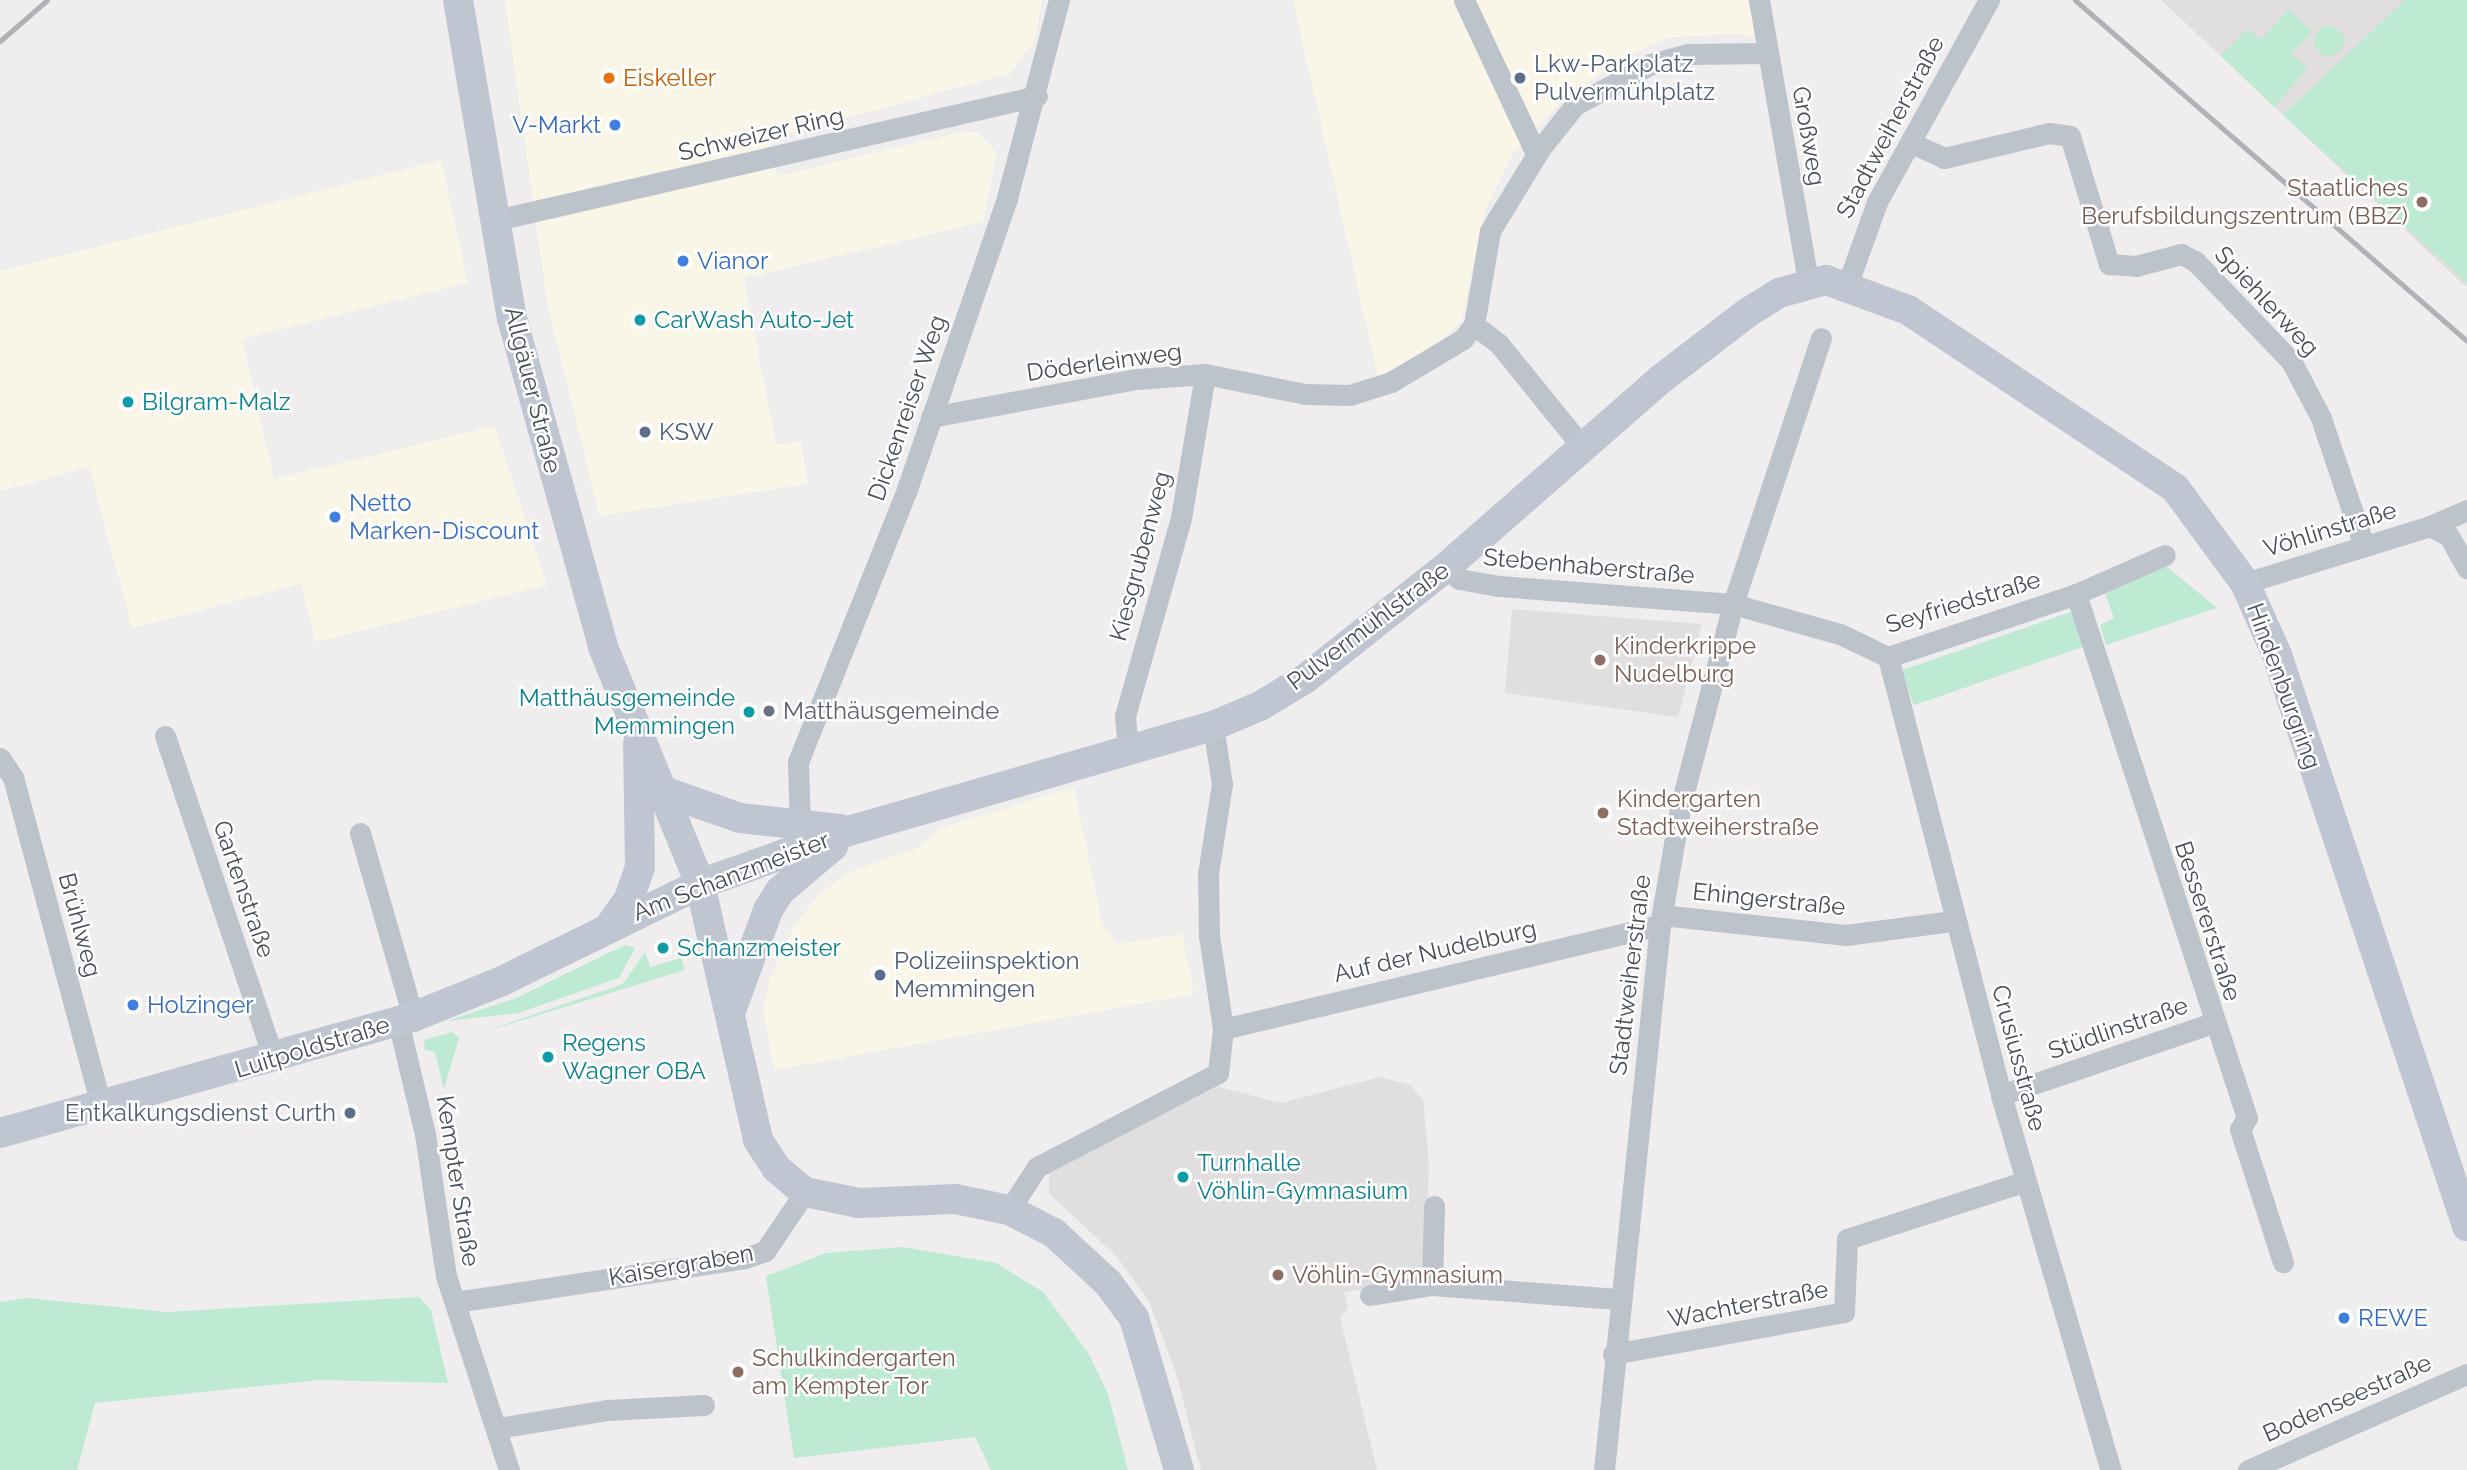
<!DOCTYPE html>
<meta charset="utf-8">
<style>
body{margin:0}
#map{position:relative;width:2467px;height:1470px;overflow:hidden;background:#efeded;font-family:Raleway,sans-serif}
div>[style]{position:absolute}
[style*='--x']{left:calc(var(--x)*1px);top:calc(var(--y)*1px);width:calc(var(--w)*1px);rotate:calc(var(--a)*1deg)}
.commercial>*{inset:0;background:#faf6e7}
.education>*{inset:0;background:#e0dede}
.green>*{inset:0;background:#beead3;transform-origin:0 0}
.round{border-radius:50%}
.street>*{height:21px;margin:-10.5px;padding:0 10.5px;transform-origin:10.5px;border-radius:10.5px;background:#bcc3cb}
.secondary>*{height:30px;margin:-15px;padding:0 15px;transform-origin:15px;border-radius:15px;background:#bfc6d2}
.rail>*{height:5px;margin:-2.5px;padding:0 2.5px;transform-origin:2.5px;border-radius:2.5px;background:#b0b2b7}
.dots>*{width:19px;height:19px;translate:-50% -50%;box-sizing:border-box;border:4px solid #fff;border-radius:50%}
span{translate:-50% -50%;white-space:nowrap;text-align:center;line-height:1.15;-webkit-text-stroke:5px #fff;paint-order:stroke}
.service-label{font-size:24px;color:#4e5e75}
.left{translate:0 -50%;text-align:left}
.right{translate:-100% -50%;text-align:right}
.food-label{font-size:24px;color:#c56008}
.shop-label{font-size:24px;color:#366cbe}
.street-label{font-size:24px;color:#474e58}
.education-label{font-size:24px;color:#785e54}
.culture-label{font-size:24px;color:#0d838f}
.worship-label{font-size:24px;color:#5b616d}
</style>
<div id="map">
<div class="commercial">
<div style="clip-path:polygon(505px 0,1042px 0,1035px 39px,1011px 73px,781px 136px,764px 126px,778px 176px,957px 133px,977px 132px,997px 153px,983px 222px,744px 278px,776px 444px,801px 442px,808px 484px,599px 516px,547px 301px)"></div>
<div style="clip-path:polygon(1293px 0,1747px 0,1758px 39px,1739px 33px,1667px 38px,1623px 58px,1563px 100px,1513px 153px,1486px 207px,1461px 321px,1434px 348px,1378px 377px)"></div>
<div style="clip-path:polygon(441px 160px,468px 283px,242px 339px,274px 479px,495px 426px,547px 585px,316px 642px,301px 584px,132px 628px,89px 467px,0 491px,0 271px)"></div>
<div style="clip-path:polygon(1074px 788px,1102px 923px,1116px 944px,1182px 934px,1194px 994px,774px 1070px,763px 1008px,770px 979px,793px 928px,819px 894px,848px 873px,919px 847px,940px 828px)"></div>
</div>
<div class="education">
<div style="clip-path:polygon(2161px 0,2467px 0,2467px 287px,2453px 275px)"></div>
<div style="clip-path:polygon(1512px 609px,1702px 624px,1678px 717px,1505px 693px)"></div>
<div style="clip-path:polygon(1380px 1077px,1410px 1085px,1423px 1099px,1429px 1164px,1426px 1273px,1420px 1280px,1344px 1292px,1348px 1308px,1340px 1317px,1377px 1470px,1201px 1470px,1176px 1373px,1149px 1301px,1117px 1257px,1049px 1193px,1049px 1168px,1219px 1087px,1281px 1103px)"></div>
</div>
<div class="green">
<div style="clip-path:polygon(2405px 0,2467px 0,2467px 283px,2283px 115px)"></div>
<div style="clip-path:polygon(2288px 10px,2312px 32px,2291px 54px,2308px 68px,2274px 107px,2221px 56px,2248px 29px,2261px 40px)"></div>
<div class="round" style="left:2314px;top:26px;width:30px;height:30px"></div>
<div style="clip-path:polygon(2165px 565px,2217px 608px,2106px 645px,2100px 625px,2114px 618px,2104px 590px)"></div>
<div style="left:2071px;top:612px;width:37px;height:179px;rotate:71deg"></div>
<div style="clip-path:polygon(625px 945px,635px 948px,619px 978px,518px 1013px,447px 1021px,516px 998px)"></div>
<div style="clip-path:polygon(645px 952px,650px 967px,681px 958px,685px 970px,474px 1035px,623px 984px)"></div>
<div style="clip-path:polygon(452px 1032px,459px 1038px,444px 1089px,435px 1052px,425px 1050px,424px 1040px)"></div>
<div style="clip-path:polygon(903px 1247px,996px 1263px,1043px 1292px,1089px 1354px,1108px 1394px,1128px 1470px,991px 1470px,975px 1437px,794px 1458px,766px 1276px,826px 1253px)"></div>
<div style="clip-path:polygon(419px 1297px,431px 1310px,448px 1383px,319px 1380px,95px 1403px,77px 1470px,0 1470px,0 1302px,27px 1298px,167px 1312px)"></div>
</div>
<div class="street">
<div style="--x:1464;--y:0;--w:170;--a:64.9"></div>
<div style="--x:1759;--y:0;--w:286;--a:80.1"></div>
<div style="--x:1911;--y:143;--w:36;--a:24"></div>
<div style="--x:1944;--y:158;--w:108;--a:-13.4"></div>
<div style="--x:2049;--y:133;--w:21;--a:8"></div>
<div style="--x:2070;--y:136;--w:134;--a:73.1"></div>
<div style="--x:2109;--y:264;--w:27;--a:4"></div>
<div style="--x:2136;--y:266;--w:47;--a:-14.9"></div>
<div style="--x:2181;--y:254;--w:16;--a:27"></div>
<div style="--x:2195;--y:261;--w:139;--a:46.2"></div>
<div style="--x:2291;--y:361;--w:64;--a:62.2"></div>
<div style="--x:2321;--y:418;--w:135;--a:71.4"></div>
<div style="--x:496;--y:220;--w:555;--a:-12.91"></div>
<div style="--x:1848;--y:283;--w:86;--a:-70.3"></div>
<div style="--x:1877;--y:202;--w:231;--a:-61"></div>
<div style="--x:1474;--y:325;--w:31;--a:37"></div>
<div style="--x:1499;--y:344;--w:135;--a:51"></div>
<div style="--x:931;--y:417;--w:209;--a:-10.5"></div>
<div style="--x:1137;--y:379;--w:68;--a:-4.2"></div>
<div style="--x:1205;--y:374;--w:102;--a:11.3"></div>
<div style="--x:1305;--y:394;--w:45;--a:1.3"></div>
<div style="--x:1350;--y:395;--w:43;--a:-17.6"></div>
<div style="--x:1391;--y:382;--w:84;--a:-30.8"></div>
<div style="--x:1463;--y:339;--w:18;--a:-52"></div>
<div style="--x:1474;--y:325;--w:95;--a:-80.3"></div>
<div style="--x:1490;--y:231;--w:96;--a:-58.6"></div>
<div style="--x:1540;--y:149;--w:56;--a:-51.5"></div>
<div style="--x:1575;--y:105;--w:86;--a:-28.3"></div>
<div style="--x:1651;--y:64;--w:38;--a:-15"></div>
<div style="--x:1688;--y:54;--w:80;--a:-0.7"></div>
<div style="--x:2430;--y:526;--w:40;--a:-23.4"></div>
<div style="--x:1445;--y:568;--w:18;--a:38"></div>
<div style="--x:1459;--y:579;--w:41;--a:9.9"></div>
<div style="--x:1499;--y:586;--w:235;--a:4.4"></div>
<div style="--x:1733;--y:604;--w:111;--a:15.7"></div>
<div style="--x:1840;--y:634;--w:53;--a:25.6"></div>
<div style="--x:2245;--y:583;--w:194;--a:-17.1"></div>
<div style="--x:2430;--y:526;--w:21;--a:28"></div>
<div style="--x:2449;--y:536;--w:37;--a:61"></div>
<div style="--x:2076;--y:594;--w:551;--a:71.93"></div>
<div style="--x:2247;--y:1118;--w:13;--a:122"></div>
<div style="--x:2240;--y:1129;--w:140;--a:72.1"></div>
<div style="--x:1888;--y:657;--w:452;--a:75.5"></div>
<div style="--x:2001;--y:1095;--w:391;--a:73.7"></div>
<div style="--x:1888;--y:657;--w:198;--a:-18.5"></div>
<div style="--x:2076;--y:594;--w:97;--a:-23.7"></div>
<div style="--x:165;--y:736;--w:341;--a:71.4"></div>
<div style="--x:1128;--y:750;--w:34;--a:-95"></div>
<div style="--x:1125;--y:716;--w:206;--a:-74.2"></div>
<div style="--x:1181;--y:518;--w:146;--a:-80.5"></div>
<div style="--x:0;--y:758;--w:23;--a:56"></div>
<div style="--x:13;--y:777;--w:343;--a:75"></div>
<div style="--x:800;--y:827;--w:65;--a:-91.8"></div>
<div style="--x:798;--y:762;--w:294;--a:-68.2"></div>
<div style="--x:907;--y:489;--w:308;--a:-71"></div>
<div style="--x:1007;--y:198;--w:205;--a:-75.3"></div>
<div style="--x:360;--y:833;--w:191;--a:73.9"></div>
<div style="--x:1662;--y:915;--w:185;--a:6.2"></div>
<div style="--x:1846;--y:935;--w:108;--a:-7.5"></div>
<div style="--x:398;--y:1021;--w:116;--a:76.6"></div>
<div style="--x:425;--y:1134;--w:144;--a:81.6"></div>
<div style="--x:446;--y:1276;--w:204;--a:72"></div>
<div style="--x:1223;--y:1029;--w:449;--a:-13.4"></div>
<div style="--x:2001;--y:1095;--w:224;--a:-18.8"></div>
<div style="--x:1009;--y:1210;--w:51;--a:-56.9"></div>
<div style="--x:1037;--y:1167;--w:204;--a:-27.4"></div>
<div style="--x:1218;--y:1073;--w:44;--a:-83.5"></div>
<div style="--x:1223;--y:1029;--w:95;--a:-98.5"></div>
<div style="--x:1209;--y:935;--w:61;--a:-90.9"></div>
<div style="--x:1208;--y:874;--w:91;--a:-81.2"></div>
<div style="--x:1222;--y:784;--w:59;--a:-98.8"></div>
<div style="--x:1432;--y:1285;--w:79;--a:-88.5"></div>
<div style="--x:1370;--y:1295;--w:63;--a:-9.2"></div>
<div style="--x:1432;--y:1285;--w:189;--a:4.3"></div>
<div style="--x:455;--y:1302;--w:293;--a:-8.6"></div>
<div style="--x:745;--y:1258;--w:21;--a:-19"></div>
<div style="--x:765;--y:1251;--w:71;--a:-55.9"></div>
<div style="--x:1613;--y:1354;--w:235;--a:-10.3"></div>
<div style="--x:1844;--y:1312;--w:73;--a:-87.6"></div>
<div style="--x:1847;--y:1239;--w:186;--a:-17.9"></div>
<div style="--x:498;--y:1428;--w:110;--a:-9.4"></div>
<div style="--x:607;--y:1410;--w:97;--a:-3"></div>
<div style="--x:1604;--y:1470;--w:548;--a:-84.13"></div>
<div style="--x:1660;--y:925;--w:123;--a:-80.2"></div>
<div style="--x:1681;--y:804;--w:207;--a:-75.4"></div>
<div style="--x:1733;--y:604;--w:280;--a:-71.7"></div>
<div style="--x:2248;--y:1470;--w:239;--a:-23.7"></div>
</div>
<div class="secondary">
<div style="--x:458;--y:0;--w:323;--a:80.4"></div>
<div style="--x:512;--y:318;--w:341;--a:74.5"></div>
<div style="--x:603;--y:647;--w:256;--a:67.7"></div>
<div style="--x:700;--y:884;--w:262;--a:77.2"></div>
<div style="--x:758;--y:1140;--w:33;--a:57"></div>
<div style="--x:776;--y:1168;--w:38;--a:40"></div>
<div style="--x:805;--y:1192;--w:55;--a:11.5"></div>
<div style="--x:859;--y:1203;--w:96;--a:-2.4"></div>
<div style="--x:955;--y:1199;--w:55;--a:11.5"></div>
<div style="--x:1009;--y:1210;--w:51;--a:27.1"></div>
<div style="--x:1054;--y:1233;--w:74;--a:42.8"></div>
<div style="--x:1108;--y:1283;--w:44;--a:53.4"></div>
<div style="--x:1134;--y:1318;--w:159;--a:73.5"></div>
<div style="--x:666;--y:792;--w:78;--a:19.4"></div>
<div style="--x:740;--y:818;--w:100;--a:6.3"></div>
<div style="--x:611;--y:924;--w:31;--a:-54"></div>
<div style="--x:629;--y:899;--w:34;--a:-71"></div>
<div style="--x:640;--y:867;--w:123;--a:-90.9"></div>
<div style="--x:730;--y:1013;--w:110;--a:-69.7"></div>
<div style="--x:768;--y:910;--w:22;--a:-58"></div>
<div style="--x:780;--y:891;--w:70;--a:-40.3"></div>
<div style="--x:0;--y:1133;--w:429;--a:-15.7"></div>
<div style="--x:413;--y:1017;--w:96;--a:-22"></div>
<div style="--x:502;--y:981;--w:220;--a:-26.1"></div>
<div style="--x:700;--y:884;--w:161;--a:-19.6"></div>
<div style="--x:852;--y:830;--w:376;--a:-16.1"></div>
<div style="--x:1213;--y:726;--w:51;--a:-23.1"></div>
<div style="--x:1260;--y:706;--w:52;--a:-31"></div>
<div style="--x:1305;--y:679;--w:179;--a:-38.4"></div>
<div style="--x:1445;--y:568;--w:287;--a:-41.2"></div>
<div style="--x:1661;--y:379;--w:108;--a:-37.5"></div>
<div style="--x:1747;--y:313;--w:38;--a:-32"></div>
<div style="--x:1779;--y:293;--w:49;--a:-15.5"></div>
<div style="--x:1826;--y:280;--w:87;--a:20.1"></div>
<div style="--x:1908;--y:310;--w:321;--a:33.7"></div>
<div style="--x:2175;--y:488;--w:118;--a:53.6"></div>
<div style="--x:2245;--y:583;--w:79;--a:66"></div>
<div style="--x:2277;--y:655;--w:602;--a:71.6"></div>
</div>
<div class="rail">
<div style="--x:2075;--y:0;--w:520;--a:41.02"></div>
<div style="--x:0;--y:41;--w:62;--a:-41.1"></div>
</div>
<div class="dots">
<div style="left:609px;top:78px;background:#e8710a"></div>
<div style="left:1520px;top:78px;background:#5c6f8a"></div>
<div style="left:615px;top:125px;background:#3f7fe0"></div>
<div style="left:2422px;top:202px;background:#8d6e63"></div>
<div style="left:683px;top:261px;background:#3f7fe0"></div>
<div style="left:640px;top:320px;background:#0f9aa8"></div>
<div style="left:128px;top:402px;background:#0f9aa8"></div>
<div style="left:645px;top:432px;background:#5c6f8a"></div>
<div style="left:335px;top:517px;background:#3f7fe0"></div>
<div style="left:1600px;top:660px;background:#8d6e63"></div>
<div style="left:769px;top:711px;background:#6b7280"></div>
<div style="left:749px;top:712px;background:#0f9aa8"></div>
<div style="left:1603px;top:813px;background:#8d6e63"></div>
<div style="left:663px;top:948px;background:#0f9aa8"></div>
<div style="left:880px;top:975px;background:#5c6f8a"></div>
<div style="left:133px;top:1005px;background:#3f7fe0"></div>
<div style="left:548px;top:1057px;background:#0f9aa8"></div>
<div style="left:350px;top:1113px;background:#5c6f8a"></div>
<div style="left:1183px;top:1177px;background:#0f9aa8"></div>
<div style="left:1278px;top:1275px;background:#8d6e63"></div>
<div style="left:2344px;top:1318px;background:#3f7fe0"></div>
<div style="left:738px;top:1372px;background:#8d6e63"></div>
</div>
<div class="service-label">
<span class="left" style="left:1534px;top:78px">Lkw-Parkplatz<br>Pulvermühlplatz</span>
<span class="left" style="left:659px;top:432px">KSW</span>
<span class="left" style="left:894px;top:975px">Polizeiinspektion<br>Memmingen</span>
<span class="right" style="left:336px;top:1113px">Entkalkungsdienst Curth</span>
</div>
<div class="food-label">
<span class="left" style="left:623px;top:78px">Eiskeller</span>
</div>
<div class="shop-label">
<span class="right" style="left:601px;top:125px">V-Markt</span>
<span class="left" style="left:697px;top:261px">Vianor</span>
<span class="left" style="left:349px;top:517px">Netto<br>Marken-Discount</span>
<span class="left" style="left:147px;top:1005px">Holzinger</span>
<span class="left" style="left:2358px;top:1318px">REWE</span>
</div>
<div class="street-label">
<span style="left:1890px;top:127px;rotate:-62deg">Stadtweiherstraße</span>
<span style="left:761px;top:134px;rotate:-13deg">Schweizer Ring</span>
<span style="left:1809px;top:136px;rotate:80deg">Großweg</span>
<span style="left:2267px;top:301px;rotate:47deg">Spiehlerweg</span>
<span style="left:1104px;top:362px;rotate:-8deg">Döderleinweg</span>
<span style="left:533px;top:390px;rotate:76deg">Allgäuer Straße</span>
<span style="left:907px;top:408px;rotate:-71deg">Dickenreiser Weg</span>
<span style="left:2330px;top:529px;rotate:-17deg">Vöhlinstraße</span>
<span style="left:1140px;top:556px;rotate:-75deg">Kiesgrubenweg</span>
<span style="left:1589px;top:566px;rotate:5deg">Stebenhaberstraße</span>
<span style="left:1963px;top:602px;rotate:-17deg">Seyfriedstraße</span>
<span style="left:1368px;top:626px;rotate:-37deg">Pulvermühlstraße</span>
<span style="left:2284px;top:686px;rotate:70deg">Hindenburgring</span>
<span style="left:731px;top:876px;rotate:-21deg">Am Schanzmeister</span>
<span style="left:244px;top:889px;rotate:71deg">Gartenstraße</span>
<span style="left:1769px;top:899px;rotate:6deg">Ehingerstraße</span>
<span style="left:2208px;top:921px;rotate:72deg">Bessererstraße</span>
<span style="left:80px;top:925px;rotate:75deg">Brühlweg</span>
<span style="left:1435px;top:951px;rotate:-13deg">Auf der Nudelburg</span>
<span style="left:1630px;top:975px;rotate:-83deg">Stadtweiherstraße</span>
<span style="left:2118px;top:1028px;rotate:-19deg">Stüdlinstraße</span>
<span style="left:312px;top:1047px;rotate:-17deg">Luitpoldstraße</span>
<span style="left:2019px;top:1058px;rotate:75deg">Crusiusstraße</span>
<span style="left:458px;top:1181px;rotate:81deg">Kempter Straße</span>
<span style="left:681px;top:1265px;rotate:-10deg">Kaisergraben</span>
<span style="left:1748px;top:1304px;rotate:-11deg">Wachterstraße</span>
<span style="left:2347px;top:1398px;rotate:-24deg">Bodenseestraße</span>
</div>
<div class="education-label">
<span class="right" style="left:2408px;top:202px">Staatliches<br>Berufsbildungszentrum (BBZ)</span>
<span class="left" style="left:1614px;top:660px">Kinderkrippe<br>Nudelburg</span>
<span class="left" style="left:1617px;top:813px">Kindergarten<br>Stadtweiherstraße</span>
<span class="left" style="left:1292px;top:1275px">Vöhlin-Gymnasium</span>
<span class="left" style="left:752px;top:1372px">Schulkindergarten<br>am Kempter Tor</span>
</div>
<div class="culture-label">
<span class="left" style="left:654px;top:320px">CarWash Auto-Jet</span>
<span class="left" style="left:142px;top:402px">Bilgram-Malz</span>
<span class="right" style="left:735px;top:712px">Matthäusgemeinde<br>Memmingen</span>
<span class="left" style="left:677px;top:948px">Schanzmeister</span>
<span class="left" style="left:562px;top:1057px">Regens<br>Wagner OBA</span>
<span class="left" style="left:1197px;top:1177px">Turnhalle<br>Vöhlin-Gymnasium</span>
</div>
<div class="worship-label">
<span class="left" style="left:783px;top:711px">Matthäusgemeinde</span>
</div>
</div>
